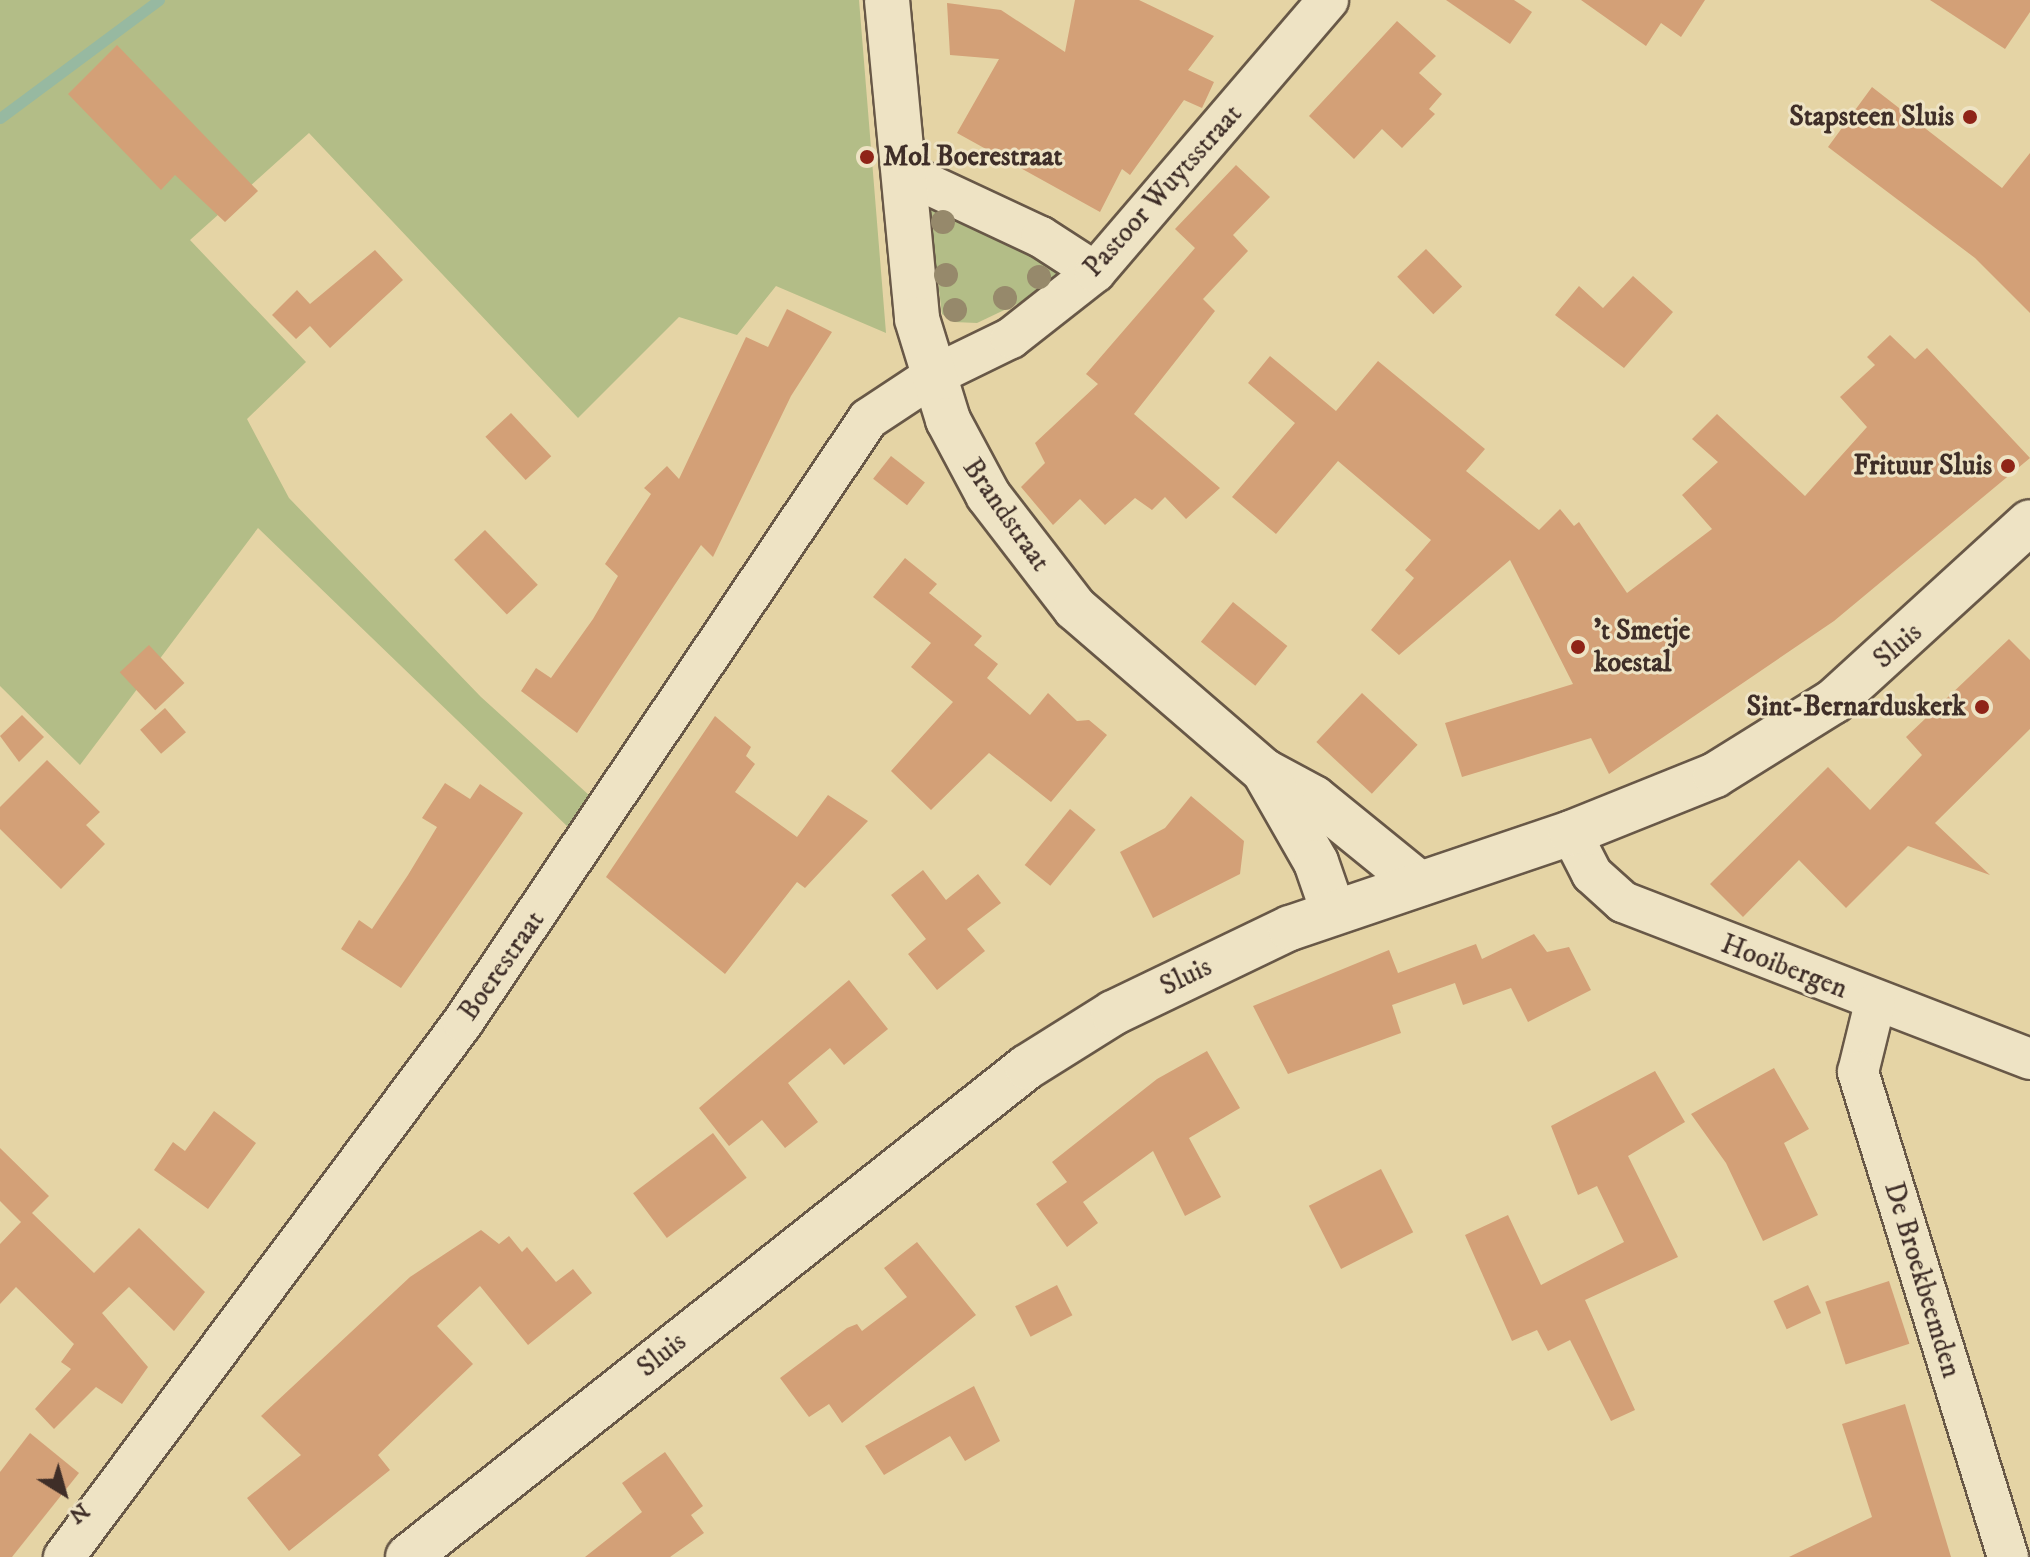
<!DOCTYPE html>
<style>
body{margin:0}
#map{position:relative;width:2030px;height:1557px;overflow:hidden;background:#e5d4a5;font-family:"IM FELL DW Pica",serif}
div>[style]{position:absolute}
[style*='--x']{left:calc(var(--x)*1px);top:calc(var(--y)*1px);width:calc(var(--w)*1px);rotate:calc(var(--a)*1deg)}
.green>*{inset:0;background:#b3bd87}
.stream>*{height:11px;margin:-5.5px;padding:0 5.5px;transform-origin:5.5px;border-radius:5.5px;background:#97b9a1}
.building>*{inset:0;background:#d3a077;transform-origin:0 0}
.roads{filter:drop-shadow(2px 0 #685847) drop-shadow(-2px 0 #685847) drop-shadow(0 2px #685847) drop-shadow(0 -2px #685847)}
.street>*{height:40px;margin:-20px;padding:0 20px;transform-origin:20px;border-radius:20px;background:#eee3c4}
.secondary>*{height:44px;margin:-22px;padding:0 22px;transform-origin:22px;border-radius:22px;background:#eee3c4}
.trees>*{width:24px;height:24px;margin:-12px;border-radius:50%;background:#96896b}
.dots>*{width:22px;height:22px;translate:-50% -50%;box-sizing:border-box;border:4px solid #eee3c4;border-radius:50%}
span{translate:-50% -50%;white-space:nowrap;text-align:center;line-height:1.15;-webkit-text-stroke:6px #eee3c4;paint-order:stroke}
.poi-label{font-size:28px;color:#3f2e28;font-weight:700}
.right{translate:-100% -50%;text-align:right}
.left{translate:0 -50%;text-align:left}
.street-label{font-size:28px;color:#3f2e28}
.north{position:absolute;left:24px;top:1453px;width:80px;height:80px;-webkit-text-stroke:6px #eee3c4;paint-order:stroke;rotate:143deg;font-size:22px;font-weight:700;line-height:32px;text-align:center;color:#3f2e28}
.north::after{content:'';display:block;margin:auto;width:28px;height:36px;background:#3f2e28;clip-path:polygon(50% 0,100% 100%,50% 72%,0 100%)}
</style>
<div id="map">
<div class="green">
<div style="clip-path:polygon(0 0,859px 0,886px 333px,776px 286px,737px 335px,679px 317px,578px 418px,309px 133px,190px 240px,306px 362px,247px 419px,289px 498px,481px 697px,590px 796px,569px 828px,258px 528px,80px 765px,0 686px)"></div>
<div style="clip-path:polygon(928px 202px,1070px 265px,1019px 303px,977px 323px,954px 322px,942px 314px)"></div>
</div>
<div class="stream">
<div style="--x:0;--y:118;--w:198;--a:-36.6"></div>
</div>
<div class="building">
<div style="clip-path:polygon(1075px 0,1139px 0,1214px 36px,1188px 70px,1214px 82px,1202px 108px,1184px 100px,1130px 175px,1122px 169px,1100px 212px,957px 133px,999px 59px,950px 55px,947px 3px,1001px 10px,1065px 52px)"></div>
<div style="clip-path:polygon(1446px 0,1514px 0,1532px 12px,1510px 44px)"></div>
<div style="clip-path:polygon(1581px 0,1705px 0,1681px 37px,1661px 23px,1646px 46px)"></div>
<div style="clip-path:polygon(1930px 0,2030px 0,2030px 12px,2005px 49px)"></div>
<div style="clip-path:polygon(1397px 21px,1436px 56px,1419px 73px,1442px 94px,1429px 109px,1435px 114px,1402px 148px,1382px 129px,1354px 159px,1309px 116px)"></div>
<div style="clip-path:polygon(117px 45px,258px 191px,225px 222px,175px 175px,161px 190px,68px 94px)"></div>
<div style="clip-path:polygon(1872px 87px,2002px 188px,2030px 153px,2030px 313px,1975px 258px,1828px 147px)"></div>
<div style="clip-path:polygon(1236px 165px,1270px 197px,1233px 235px,1248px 251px,1203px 299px,1215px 311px,1134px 414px,1220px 488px,1186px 519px,1165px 497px,1152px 510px,1135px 498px,1105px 525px,1080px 499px,1053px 525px,1021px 487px,1045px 463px,1035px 443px,1098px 384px,1086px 374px,1195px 248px,1175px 229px)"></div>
<div style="left:1426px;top:249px;width:52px;height:40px;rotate:46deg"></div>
<div style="clip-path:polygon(375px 250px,403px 280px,330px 348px,310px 326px,296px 339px,272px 315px,297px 290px,310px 304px)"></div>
<div style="clip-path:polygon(1633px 276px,1673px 312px,1624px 368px,1555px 315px,1579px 286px,1603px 308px)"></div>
<div style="clip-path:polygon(787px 309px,832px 332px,791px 396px,713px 557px,701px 545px,577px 733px,521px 691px,536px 668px,551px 678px,593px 619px,618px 576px,605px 564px,651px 494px,644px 488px,667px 466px,679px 479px,746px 337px,768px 347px)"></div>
<div style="clip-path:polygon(1890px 335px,1915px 359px,1927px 348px,2030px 458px,1834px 621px,1609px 774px,1591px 738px,1462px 777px,1445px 723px,1573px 684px,1510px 560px,1399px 655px,1371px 630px,1414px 578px,1405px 570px,1431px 540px,1338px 461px,1276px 534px,1232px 497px,1295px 423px,1248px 383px,1270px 356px,1336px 411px,1378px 361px,1485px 449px,1466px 471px,1539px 530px,1560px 509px,1574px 526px,1579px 522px,1627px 593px,1712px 529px,1682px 495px,1718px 462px,1692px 439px,1717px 414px,1805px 496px,1867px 427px,1840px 397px,1875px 365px,1867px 357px)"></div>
<div style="left:511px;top:413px;width:59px;height:35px;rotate:47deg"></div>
<div style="left:891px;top:456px;width:43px;height:29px;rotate:38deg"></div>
<div style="left:485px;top:530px;width:76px;height:43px;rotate:46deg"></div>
<div style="clip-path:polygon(905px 558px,937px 584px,929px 593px,982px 636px,974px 645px,998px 664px,987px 678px,1030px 715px,1048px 693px,1077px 721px,1089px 720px,1107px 735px,1051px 802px,989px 753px,931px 810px,891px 771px,953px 702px,911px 667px,931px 643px,873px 597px)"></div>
<div style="left:1233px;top:602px;width:70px;height:51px;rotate:39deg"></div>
<div style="clip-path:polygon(2009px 639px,2030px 660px,2030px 729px,1935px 823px,1990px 875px,1908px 846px,1846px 908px,1799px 860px,1743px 917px,1710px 884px,1828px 767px,1870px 810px,1922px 755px,1906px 737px)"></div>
<div style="left:149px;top:645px;width:52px;height:40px;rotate:47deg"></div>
<div style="left:1362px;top:693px;width:76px;height:67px;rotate:43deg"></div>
<div style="left:165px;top:708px;width:32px;height:33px;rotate:49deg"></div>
<div style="clip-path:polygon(22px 715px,44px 737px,19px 762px,0 736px)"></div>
<div style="clip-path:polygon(715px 716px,751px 747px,746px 756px,755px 764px,735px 792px,797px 837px,828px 795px,868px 821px,805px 888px,797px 882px,725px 974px,606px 877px)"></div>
<div style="clip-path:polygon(47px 760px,100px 812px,86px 825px,105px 844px,61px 889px,0 829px,0 807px)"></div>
<div style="clip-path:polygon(445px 783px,470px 799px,480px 784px,523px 813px,401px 988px,341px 949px,359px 920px,372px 929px,408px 875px,437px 827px,422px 818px)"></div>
<div style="clip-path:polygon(1191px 796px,1244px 841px,1240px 874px,1153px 918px,1120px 852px,1165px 828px)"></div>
<div style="left:1070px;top:809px;width:33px;height:72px;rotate:39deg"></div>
<div style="clip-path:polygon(923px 870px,946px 900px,978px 874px,1001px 903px,967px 929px,985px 951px,937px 990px,908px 954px,926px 939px,891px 895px)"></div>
<div style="clip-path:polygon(1534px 934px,1547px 952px,1569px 947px,1591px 990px,1528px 1022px,1511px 988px,1463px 1005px,1455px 983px,1392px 1005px,1401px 1033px,1288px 1074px,1253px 1006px,1389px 950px,1398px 973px,1476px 944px,1482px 959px)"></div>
<div style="clip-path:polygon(849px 980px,888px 1029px,844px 1065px,830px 1048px,788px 1083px,818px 1122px,785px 1148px,762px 1120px,729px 1146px,699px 1108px)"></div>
<div style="clip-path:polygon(1207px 1051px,1240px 1108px,1189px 1138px,1221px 1197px,1185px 1216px,1153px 1151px,1083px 1202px,1098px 1223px,1067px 1247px,1036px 1204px,1067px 1182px,1052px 1162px,1157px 1079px)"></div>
<div style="clip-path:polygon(1774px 1068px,1809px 1129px,1784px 1143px,1818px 1215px,1763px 1241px,1726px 1163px,1691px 1114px)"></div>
<div style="clip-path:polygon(1655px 1071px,1685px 1122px,1628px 1156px,1678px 1257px,1585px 1300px,1635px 1410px,1611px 1421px,1570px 1340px,1548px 1351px,1537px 1330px,1512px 1341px,1465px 1235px,1508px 1215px,1541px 1285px,1624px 1242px,1597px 1186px,1578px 1195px,1551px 1126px)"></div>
<div style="clip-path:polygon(214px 1111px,256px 1143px,208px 1209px,154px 1170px,173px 1142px,185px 1151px)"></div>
<div style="left:713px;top:1133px;width:56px;height:100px;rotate:53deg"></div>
<div style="clip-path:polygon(0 1148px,49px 1196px,32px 1213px,94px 1273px,139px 1228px,205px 1292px,174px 1331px,129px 1287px,102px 1313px,148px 1367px,122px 1404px,96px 1387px,54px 1429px,35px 1409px,71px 1369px,61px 1362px,74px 1344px,16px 1287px,0 1304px,0 1244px,21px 1222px,0 1201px)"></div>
<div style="left:1381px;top:1169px;width:71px;height:81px;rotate:63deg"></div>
<div style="clip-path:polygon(481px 1230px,499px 1244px,509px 1236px,522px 1252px,527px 1247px,556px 1282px,573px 1269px,592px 1293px,528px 1345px,480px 1286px,437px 1326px,473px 1364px,378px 1455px,390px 1470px,289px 1551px,247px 1498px,301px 1455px,261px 1416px,410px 1277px)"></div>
<div style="clip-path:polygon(917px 1242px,976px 1315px,842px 1423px,829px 1404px,809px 1417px,780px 1378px,847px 1328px,857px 1324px,862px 1331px,907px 1297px,884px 1268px)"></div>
<div style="left:1889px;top:1281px;width:66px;height:67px;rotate:72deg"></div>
<div style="left:1057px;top:1285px;width:34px;height:47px;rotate:63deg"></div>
<div style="left:1808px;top:1285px;width:31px;height:38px;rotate:65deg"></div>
<div style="clip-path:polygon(974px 1386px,1000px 1441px,965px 1461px,950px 1436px,884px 1475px,865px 1446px)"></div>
<div style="clip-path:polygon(1905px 1404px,1951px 1557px,1789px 1557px,1872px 1517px,1842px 1424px)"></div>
<div style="clip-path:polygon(30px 1433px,79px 1473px,12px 1557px,0 1557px,0 1472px)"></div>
<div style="clip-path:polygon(665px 1452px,703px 1506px,691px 1515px,704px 1533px,670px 1557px,585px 1557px,642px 1512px,622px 1483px)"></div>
</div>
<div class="roads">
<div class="street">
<div style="--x:902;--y:172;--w:153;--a:25.1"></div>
<div style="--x:1041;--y:237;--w:64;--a:32.9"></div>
<div style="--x:1571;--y:833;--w:46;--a:62.9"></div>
<div style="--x:1592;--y:874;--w:42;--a:42.1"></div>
<div style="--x:1623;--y:902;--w:436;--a:21.1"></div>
<div style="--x:1875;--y:1003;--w:71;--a:103.8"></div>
<div style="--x:1858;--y:1072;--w:508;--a:72.81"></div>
<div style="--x:64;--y:1557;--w:667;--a:-53.28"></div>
<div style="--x:463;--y:1022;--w:726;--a:-56.11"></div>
<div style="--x:868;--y:419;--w:78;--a:-33.5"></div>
<div style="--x:933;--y:376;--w:87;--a:-26"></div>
<div style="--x:1011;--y:338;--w:107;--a:-38.2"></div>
<div style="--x:1095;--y:272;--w:358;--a:-49.4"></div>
</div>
<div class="secondary">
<div style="--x:887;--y:0;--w:320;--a:84.6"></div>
<div style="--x:917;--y:319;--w:106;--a:72.9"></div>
<div style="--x:948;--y:420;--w:85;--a:61.9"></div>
<div style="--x:988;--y:495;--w:143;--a:52.4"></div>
<div style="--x:1075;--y:608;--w:250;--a:40.8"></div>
<div style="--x:1264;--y:771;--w:57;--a:28.4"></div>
<div style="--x:1314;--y:798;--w:136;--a:39.1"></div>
<div style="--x:1264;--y:771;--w:105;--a:60.3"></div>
<div style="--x:1316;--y:862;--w:52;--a:70.9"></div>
<div style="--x:408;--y:1557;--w:789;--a:-38.37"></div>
<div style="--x:1027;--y:1067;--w:102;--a:-32.1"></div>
<div style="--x:1113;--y:1013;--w:196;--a:-25.7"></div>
<div style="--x:1290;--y:928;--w:297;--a:-18.7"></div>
<div style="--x:1571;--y:833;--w:155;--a:-21.9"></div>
<div style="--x:1715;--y:775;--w:140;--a:-31.9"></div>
<div style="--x:1834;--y:701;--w:265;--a:-42.4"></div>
</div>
</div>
<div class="trees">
<div style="left:943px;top:222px"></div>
<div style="left:946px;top:275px"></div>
<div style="left:1039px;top:277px"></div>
<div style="left:1005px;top:298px"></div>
<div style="left:955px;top:310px"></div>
</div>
<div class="dots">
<div style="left:1970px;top:117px;background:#8f2418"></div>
<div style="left:867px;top:157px;background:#8f2418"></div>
<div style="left:2008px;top:466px;background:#8f2418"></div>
<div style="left:1578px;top:647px;background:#8f2418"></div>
<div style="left:1982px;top:707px;background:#8f2418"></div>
</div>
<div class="poi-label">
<span class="right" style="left:1954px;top:117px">Stapsteen Sluis</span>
<span class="left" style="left:883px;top:157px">Mol Boerestraat</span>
<span class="right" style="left:1992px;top:466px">Frituur Sluis</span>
<span class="left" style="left:1594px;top:647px">'t Smetje<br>koestal</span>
<span class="right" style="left:1966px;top:707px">Sint-Bernarduskerk</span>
</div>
<div class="street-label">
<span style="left:1163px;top:191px;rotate:-48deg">Pastoor Wuytsstraat</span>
<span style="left:1006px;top:515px;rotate:55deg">Brandstraat</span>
<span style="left:1898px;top:646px;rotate:-41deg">Sluis</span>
<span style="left:502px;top:966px;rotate:-55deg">Boerestraat</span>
<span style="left:1784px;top:967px;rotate:21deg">Hooibergen</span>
<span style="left:1186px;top:977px;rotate:-26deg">Sluis</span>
<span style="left:1922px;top:1280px;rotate:73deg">De Broekbeemden</span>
<span style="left:662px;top:1355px;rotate:-39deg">Sluis</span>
</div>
<div class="north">N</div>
</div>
